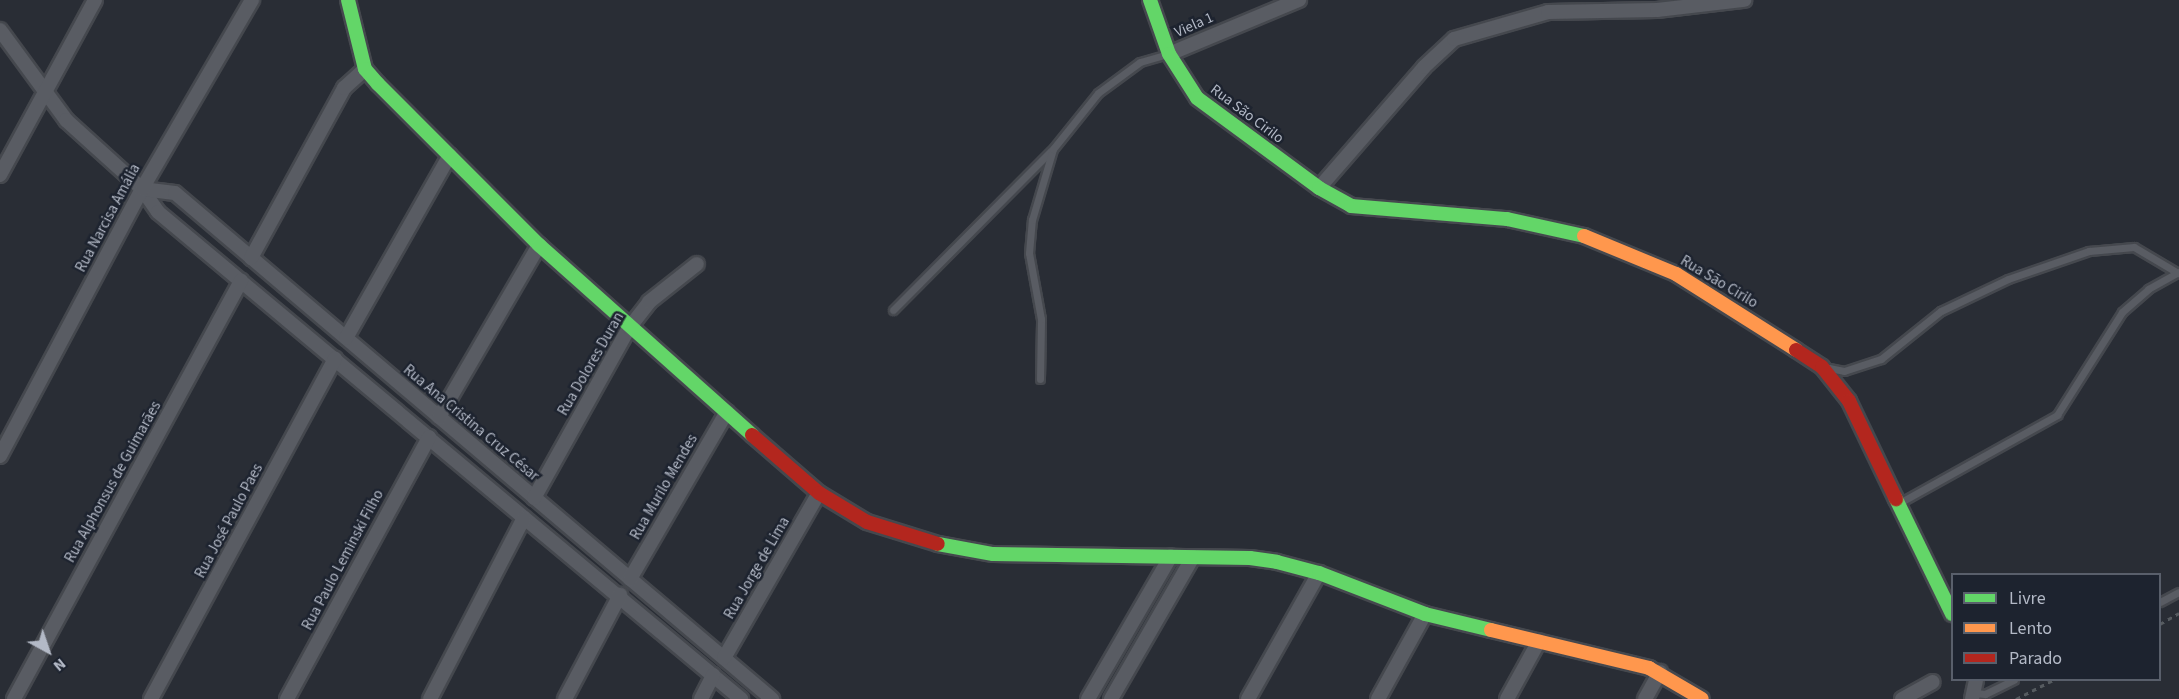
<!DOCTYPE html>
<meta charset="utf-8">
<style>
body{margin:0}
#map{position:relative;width:2179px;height:699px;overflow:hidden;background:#292d35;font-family:"Source Sans 3",sans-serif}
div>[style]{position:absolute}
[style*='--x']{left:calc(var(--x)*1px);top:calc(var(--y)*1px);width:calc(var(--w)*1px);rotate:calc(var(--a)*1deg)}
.path>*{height:3px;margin-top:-1.5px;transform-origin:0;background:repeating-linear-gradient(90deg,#565b60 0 4.5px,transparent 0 9px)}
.roads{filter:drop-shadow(2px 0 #45484e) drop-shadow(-2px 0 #45484e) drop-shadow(0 2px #45484e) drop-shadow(0 -2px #45484e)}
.lane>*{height:7px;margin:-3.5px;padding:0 3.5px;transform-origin:3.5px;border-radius:3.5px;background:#595c63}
.street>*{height:14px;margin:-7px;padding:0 7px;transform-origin:7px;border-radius:7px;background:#595c63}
.fast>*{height:14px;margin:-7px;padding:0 7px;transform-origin:7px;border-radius:7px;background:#63d668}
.slow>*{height:14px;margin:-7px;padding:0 7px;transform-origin:7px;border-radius:7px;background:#ff974d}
.jam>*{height:14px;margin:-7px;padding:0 7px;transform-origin:7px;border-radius:7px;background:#b3261e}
span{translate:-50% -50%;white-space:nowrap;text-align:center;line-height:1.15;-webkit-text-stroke:5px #1d232f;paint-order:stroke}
.street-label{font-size:15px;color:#b3b9c6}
.legend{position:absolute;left:1951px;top:573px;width:210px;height:108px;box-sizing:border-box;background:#1d232f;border:2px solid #595f6b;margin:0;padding:8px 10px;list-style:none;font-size:18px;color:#b3b9c6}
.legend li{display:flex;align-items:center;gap:12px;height:30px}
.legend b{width:30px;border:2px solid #595f6b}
.north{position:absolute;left:18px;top:621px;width:60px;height:60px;-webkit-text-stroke:4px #1d232f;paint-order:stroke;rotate:140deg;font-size:16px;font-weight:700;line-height:24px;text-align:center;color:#b3b9c6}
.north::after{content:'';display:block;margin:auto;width:21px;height:27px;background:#b3b9c6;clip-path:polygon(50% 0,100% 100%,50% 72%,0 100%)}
</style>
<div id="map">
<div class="path">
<div style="--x:2160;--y:624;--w:22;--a:-30"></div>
<div style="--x:2016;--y:699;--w:42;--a:-27.2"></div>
</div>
<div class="roads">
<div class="lane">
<div style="--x:893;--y:310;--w:224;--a:-45.2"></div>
<div style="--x:1829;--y:368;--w:15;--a:11"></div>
<div style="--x:1844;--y:371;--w:39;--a:-18"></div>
<div style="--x:1881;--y:359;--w:77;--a:-38.7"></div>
<div style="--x:1941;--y:311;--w:74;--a:-25.5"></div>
<div style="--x:2008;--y:279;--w:86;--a:-19.1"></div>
<div style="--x:2089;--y:251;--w:45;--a:-5.1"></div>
<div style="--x:2134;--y:247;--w:51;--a:30.6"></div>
<div style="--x:1040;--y:379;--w:60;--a:-89"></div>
<div style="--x:1041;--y:319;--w:67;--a:-100.3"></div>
<div style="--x:1029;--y:253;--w:33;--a:-85"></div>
<div style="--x:1032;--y:220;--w:74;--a:-73.5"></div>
<div style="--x:1053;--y:149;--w:72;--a:-51.2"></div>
<div style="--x:1098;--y:93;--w:52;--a:-36.4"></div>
<div style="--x:1140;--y:62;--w:29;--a:-16"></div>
<div style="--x:1901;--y:502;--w:179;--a:-29.1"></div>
<div style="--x:2057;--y:415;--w:122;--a:-57.7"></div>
<div style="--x:2122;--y:312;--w:35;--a:-41"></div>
<div style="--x:2148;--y:289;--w:35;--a:-29"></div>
<div style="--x:2160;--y:602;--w:21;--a:-28"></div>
<div style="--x:1975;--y:693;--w:10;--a:6"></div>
<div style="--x:1985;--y:694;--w:32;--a:-26"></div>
</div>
<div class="street">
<div style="--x:0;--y:30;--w:112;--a:53.7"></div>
<div style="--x:66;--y:120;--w:103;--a:42.2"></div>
<div style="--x:142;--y:189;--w:28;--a:55"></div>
<div style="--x:158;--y:212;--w:760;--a:39.87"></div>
<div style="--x:1169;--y:54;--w:141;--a:-22.6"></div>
<div style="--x:0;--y:175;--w:199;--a:-61.5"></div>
<div style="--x:1319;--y:188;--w:160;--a:-49"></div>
<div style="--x:1424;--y:67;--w:41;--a:-43"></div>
<div style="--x:1454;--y:39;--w:98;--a:-16"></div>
<div style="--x:1548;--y:12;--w:109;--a:-1.1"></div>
<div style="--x:1657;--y:10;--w:88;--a:-6.6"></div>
<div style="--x:142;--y:189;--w:33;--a:7"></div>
<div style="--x:175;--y:193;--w:783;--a:40.28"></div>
<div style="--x:251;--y:258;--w:194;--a:-61.3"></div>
<div style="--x:344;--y:88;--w:28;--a:-42"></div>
<div style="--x:346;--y:338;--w:210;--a:-60.4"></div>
<div style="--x:439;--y:417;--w:199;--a:-59.8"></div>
<div style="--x:0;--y:456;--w:302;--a:-62"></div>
<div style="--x:142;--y:189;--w:219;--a:-59.8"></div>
<div style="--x:534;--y:498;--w:195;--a:-60.8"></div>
<div style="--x:629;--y:328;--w:33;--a:-52"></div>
<div style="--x:649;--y:302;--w:61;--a:-38.4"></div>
<div style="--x:630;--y:579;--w:193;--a:-59.9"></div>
<div style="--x:724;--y:658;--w:190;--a:-60.1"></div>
<div style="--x:14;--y:699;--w:476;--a:-61.5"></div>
<div style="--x:151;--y:699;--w:387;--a:-61.6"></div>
<div style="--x:287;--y:699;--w:298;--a:-61.5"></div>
<div style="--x:430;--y:699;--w:204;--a:-62.6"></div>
<div style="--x:565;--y:699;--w:118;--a:-62.1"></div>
<div style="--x:701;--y:699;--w:27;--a:-63"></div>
<div style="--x:1088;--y:699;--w:165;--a:-59.9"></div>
<div style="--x:1111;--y:699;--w:164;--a:-60"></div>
<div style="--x:1248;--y:699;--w:145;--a:-60.6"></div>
<div style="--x:1378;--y:699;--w:97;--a:-61.1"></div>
<div style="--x:1507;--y:699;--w:66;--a:-61.1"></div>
<div style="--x:1645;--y:699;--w:31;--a:-61"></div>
<div style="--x:1902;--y:699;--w:35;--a:-29"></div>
<div style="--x:1972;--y:699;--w:19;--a:-78"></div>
</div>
<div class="fast">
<div style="--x:348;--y:0;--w:71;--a:76.2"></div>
<div style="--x:365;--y:69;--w:20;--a:49"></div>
<div style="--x:378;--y:84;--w:228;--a:45"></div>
<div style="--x:539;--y:245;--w:285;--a:41.7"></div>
<div style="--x:1150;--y:0;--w:57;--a:70.6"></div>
<div style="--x:1169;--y:54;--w:52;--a:57.5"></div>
<div style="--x:1197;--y:98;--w:152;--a:36.4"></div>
<div style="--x:1319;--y:188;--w:37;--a:29"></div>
<div style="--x:1351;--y:206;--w:157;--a:4.8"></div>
<div style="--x:1507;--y:219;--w:79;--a:12.4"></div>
<div style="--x:1896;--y:499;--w:128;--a:64"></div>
<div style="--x:938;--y:544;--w:56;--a:10.3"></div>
<div style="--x:993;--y:554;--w:257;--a:0.9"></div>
<div style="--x:1250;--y:558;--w:27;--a:8"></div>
<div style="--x:1277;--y:562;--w:43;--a:14.7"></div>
<div style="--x:1319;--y:573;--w:114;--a:21.1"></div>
<div style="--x:1425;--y:614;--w:68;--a:13.6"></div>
</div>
<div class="slow">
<div style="--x:1584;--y:236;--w:100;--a:22.4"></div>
<div style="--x:1676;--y:274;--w:142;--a:32.3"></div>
<div style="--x:1491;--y:630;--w:163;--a:13.5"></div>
<div style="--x:1649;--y:668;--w:61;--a:30.3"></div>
</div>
<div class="jam">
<div style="--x:1796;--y:350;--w:31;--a:33"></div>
<div style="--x:1822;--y:367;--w:43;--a:51.5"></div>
<div style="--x:1849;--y:401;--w:109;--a:64.4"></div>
<div style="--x:752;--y:435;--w:89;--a:40.9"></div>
<div style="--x:819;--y:493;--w:56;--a:31.1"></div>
<div style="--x:867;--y:522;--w:74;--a:17.2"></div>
</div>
</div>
<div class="street-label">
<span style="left:1194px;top:25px;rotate:-24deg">Viela 1</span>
<span style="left:1247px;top:114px;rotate:37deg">Rua São Cirilo</span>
<span style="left:108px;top:218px;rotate:-62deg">Rua Narcisa Amália</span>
<span style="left:1719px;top:282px;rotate:31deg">Rua São Cirilo</span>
<span style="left:591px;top:364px;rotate:-60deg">Rua Dolores Duran</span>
<span style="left:471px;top:423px;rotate:40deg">Rua Ana Cristina Cruz César</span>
<span style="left:113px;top:482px;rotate:-61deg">Rua Alphonsus de Guimarães</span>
<span style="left:664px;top:487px;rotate:-60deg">Rua Murilo Mendes</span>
<span style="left:229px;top:521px;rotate:-62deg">Rua José Paulo Paes</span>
<span style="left:343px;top:560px;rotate:-62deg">Rua Paulo Leminski Filho</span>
<span style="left:757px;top:568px;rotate:-60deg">Rua Jorge de Lima</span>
</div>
<ul class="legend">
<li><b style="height:8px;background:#63d668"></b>Livre</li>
<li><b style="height:8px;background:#ff974d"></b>Lento</li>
<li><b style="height:8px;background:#b3261e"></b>Parado</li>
</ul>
<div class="north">N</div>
</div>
